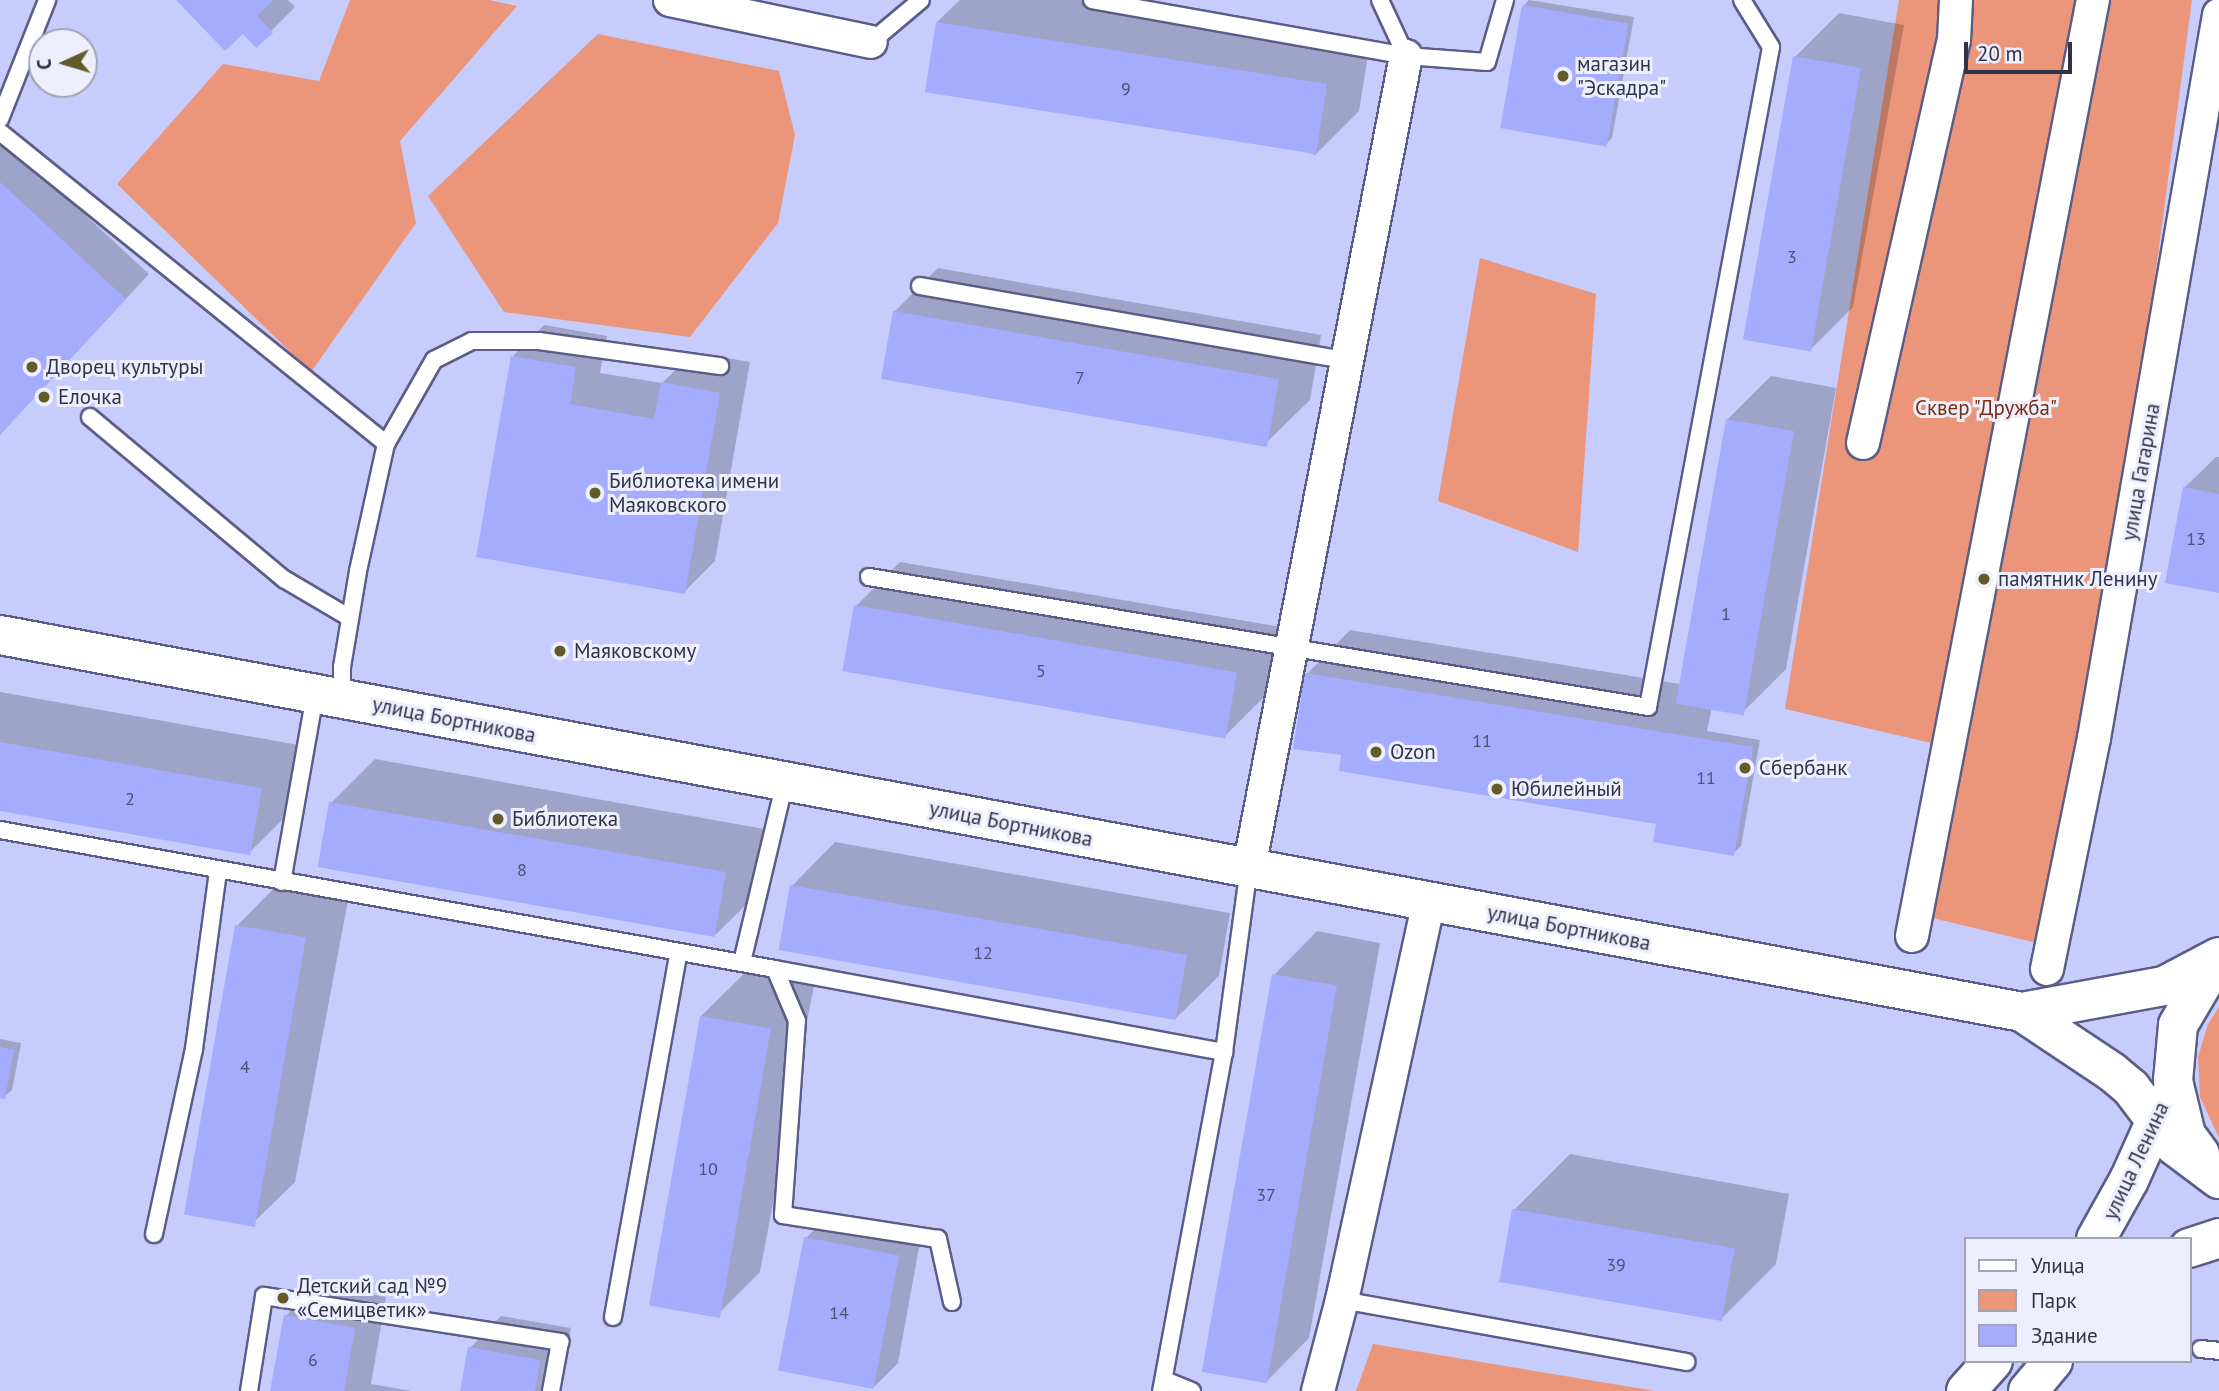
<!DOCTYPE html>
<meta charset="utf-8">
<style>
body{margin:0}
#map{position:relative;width:2219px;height:1391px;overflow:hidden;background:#c6ccfb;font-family:"PT Sans",sans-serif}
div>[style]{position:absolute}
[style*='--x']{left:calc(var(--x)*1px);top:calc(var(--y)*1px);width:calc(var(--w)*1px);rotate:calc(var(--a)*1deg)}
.green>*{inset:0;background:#eb967a}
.shadow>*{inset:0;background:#0003}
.building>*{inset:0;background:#a5acfe;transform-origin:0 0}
.roads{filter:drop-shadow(2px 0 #5a5e87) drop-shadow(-2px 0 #5a5e87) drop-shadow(0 2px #5a5e87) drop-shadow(0 -2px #5a5e87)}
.lane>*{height:16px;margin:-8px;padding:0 8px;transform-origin:8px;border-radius:8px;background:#fff}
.street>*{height:32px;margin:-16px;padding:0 16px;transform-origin:16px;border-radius:16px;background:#fff}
.secondary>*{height:38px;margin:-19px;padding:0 19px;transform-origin:19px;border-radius:19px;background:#fff}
.dots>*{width:19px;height:19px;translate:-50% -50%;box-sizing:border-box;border:4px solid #edeffe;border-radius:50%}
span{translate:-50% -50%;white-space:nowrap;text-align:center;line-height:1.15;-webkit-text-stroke:6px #edeffe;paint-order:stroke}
.number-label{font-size:18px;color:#4e5174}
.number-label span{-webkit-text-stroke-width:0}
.poi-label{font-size:21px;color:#313346}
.left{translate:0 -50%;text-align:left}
.park-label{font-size:21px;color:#7c2c0d}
.street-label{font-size:21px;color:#313346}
.legend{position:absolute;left:1964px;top:1237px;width:228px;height:126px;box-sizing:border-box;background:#edeffe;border:2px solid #a2a4b4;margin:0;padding:9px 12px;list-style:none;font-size:21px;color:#313346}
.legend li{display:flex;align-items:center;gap:14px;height:35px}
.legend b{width:35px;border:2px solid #a2a4b4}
.north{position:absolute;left:28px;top:28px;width:70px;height:70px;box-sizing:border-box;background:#edeffe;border:2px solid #a2a4b4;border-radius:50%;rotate:266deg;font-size:19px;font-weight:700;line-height:28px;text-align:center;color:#313346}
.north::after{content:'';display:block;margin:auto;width:24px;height:32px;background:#645a27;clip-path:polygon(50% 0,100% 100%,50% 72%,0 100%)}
.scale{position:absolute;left:1964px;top:42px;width:108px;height:32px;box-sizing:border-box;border:4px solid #313346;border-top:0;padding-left:9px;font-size:21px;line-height:24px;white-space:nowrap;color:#313346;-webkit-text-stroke:5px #edeffe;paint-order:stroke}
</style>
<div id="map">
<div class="green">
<div style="clip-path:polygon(350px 0,489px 0,517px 6px,400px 141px,416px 223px,311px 372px,117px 184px,223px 64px,319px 81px)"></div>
<div style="clip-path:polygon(1899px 0,2192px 0,2136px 419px,2037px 943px,1899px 910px,1931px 743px,1785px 709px)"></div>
<div style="clip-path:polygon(598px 34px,779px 71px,795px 135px,778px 223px,690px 337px,504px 312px,428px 196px)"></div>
<div style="clip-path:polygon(1480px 258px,1596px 294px,1578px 552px,1438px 501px)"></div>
<div style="clip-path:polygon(2219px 1007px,2219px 1138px,2200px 1097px,2198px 1057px,2208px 1024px)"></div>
<div style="clip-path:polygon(1373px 1344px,1655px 1391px,1356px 1391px)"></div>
</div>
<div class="shadow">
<div style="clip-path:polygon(178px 0,288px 0,295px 7px,256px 46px,243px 32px)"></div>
<div style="clip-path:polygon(960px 0,1110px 0,1370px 43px,1359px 111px,1315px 155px,937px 22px)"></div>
<div style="clip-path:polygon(1529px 0,1634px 17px,1612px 138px,1604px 146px,1524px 5px)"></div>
<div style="clip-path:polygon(1839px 13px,1904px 25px,1853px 307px,1810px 350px,1795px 57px)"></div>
<div style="clip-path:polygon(0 136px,149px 274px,0 434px)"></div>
<div style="clip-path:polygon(938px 268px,1321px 335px,1310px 400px,1266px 443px,894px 312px)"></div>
<div style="clip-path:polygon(544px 325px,607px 336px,600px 373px,662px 383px,694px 352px,750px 362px,715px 561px,684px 592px,513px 356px)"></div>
<div style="clip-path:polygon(1771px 376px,1836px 388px,1786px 669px,1742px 713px,1712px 707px,1707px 731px,1760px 740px,1741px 846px,1733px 854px,1658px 822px,1343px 755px,1307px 674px,1350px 630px,1680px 684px,1727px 420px)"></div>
<div style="clip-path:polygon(2216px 457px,2219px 457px,2219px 592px,2184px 488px)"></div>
<div style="clip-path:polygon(900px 562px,1281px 627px,1270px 691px,1226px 735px,856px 606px)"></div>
<div style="clip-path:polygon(0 692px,304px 746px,293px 809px,249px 853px,0 808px)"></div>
<div style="clip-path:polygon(375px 759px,769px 830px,758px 893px,714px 936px,331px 803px)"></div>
<div style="clip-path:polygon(835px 842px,1230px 913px,1219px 976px,1175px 1019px,792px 886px)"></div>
<div style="clip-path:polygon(280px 882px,349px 895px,295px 1182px,251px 1225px,237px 926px)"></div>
<div style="clip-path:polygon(1317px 931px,1380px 943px,1309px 1338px,1266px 1382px,1274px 975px)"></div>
<div style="clip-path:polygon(745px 973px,814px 985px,760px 1272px,716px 1316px,701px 1016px)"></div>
<div style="clip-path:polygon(0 1039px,21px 1043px,12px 1090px,4px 1097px,0 1097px)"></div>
<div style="clip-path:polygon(1570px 1154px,1789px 1194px,1776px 1264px,1720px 1320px,1514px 1210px)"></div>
<div style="clip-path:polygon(830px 1214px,922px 1231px,898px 1363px,874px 1387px,806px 1238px)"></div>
<div style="clip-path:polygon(317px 1284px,386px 1297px,371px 1384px,412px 1391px,272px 1391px,286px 1316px)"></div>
<div style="clip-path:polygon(501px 1316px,571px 1328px,560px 1391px,462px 1391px,470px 1348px)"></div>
</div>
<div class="building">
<div style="clip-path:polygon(176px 0,274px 0,257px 16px,273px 33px,256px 48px,243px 34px,225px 51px)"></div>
<div style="left:1522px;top:5px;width:108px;height:125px;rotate:10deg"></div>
<div style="left:936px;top:22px;width:396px;height:71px;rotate:9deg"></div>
<div style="left:1793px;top:56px;width:69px;height:288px;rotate:10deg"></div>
<div style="clip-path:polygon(0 182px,126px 299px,0 435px)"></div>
<div style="left:893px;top:311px;width:392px;height:69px;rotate:10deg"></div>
<div style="clip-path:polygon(511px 356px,576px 367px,570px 404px,654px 419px,661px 382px,720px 393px,685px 594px,476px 557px)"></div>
<div style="left:1726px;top:419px;width:69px;height:289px;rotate:10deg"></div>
<div style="clip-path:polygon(2183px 487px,2219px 494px,2219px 593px,2165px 583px)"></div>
<div style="left:854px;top:605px;width:389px;height:67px;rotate:10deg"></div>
<div style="clip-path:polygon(1305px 673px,1753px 747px,1734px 856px,1653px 842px,1656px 824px,1339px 771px,1341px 755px,1293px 749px)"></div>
<div style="left:0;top:742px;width:266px;height:68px;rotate:10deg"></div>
<div style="left:329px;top:802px;width:403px;height:66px;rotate:10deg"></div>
<div style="left:790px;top:885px;width:403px;height:66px;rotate:10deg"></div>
<div style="left:235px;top:925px;width:72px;height:294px;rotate:10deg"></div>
<div style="left:1272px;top:974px;width:66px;height:404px;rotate:10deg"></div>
<div style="left:700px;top:1016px;width:72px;height:294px;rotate:10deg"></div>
<div style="clip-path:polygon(0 1047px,14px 1050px,5px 1099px,0 1098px)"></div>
<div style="left:1512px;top:1209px;width:226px;height:74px;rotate:10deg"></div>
<div style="left:804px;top:1237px;width:97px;height:136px;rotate:11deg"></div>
<div style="clip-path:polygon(284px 1315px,355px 1328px,344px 1391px,270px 1391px)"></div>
<div style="clip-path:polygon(468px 1347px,540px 1360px,535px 1391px,460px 1391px)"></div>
</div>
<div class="roads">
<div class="lane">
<div style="--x:1092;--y:0;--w:319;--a:10.1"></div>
<div style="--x:1406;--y:56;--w:81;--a:4.2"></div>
<div style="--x:1487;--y:62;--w:65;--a:-73.8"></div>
<div style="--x:1380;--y:0;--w:62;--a:65.1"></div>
<div style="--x:871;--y:42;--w:65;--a:-40"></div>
<div style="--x:0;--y:119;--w:128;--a:-68.4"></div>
<div style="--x:0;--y:132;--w:496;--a:38.9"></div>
<div style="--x:920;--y:286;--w:432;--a:9.9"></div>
<div style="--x:90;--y:417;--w:253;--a:39.9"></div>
<div style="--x:284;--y:579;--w:77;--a:30.6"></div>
<div style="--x:869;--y:577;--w:790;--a:9.47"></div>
<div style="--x:1648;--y:707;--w:671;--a:-79.44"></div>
<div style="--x:1771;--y:47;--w:55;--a:-121.7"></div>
<div style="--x:342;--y:699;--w:32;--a:-90"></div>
<div style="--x:342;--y:667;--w:97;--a:-80.5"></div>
<div style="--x:358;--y:571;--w:130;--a:-77.6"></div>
<div style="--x:386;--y:444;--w:97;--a:-60.3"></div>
<div style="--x:434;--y:360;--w:42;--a:-26.6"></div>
<div style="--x:472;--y:341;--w:67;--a:0"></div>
<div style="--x:539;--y:341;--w:183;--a:7.9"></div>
<div style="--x:0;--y:830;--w:787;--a:10.17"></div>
<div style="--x:282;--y:882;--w:191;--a:-80"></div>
<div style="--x:742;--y:962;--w:186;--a:-76.6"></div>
<div style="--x:1224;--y:1052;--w:186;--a:-82.3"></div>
<div style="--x:154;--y:1234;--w:189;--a:-77.8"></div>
<div style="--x:194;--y:1049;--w:180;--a:-82.3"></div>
<div style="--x:1342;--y:1300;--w:350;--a:10.2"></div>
<div style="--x:952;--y:1302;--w:65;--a:-102.5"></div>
<div style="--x:938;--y:1239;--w:157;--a:-171.2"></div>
<div style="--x:783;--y:1215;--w:195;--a:-85.9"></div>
<div style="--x:797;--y:1021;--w:56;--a:-112.9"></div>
<div style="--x:775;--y:969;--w:457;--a:10.5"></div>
<div style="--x:1224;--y:1052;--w:345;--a:100.5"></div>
<div style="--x:613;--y:1317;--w:369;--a:-79.8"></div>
<div style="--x:2201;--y:1349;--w:18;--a:6"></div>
<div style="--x:1167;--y:1381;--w:27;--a:22"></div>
<div style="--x:249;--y:1391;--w:96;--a:-81"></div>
<div style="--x:264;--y:1296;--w:300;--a:8.8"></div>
<div style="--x:560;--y:1342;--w:50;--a:100.4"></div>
</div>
<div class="street">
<div style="--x:670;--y:0;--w:205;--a:11.8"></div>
<div style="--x:1863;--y:443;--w:413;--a:-77.3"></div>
<div style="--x:1954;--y:40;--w:40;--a:-87.1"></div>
<div style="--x:1249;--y:868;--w:827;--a:-79.06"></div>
<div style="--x:1912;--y:936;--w:953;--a:-79.06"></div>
<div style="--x:2047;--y:969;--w:236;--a:-78.5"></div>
<div style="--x:2094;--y:738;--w:734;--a:-80.19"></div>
<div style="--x:1318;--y:1391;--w:94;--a:-75.2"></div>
<div style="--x:1342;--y:1300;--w:407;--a:-77.7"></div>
</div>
<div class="secondary">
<div style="--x:0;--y:635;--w:2057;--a:10.56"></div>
<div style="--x:2022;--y:1012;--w:144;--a:-10.4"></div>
<div style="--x:2164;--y:986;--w:62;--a:-27.8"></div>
<div style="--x:2022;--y:1012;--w:108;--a:33.7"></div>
<div style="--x:2112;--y:1072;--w:25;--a:40"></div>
<div style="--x:2131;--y:1088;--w:73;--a:52.8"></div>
<div style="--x:2175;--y:1146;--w:55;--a:36.9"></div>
<div style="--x:2200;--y:1154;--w:24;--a:-126"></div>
<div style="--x:2186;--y:1135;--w:56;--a:-103.5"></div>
<div style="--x:2173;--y:1081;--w:56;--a:-84.9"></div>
<div style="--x:2178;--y:1025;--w:59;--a:-59.5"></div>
<div style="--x:2208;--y:974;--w:14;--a:-36"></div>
<div style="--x:2096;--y:1239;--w:68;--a:-60.8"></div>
<div style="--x:2129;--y:1180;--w:85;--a:-65.8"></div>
<div style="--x:2189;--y:1248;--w:32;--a:-18"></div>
<div style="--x:1966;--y:1391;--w:40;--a:-48"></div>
<div style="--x:2028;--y:1391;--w:39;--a:-50"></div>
</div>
</div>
<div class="dots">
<div style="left:1563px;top:76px;background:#645a27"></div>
<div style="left:32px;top:367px;background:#645a27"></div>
<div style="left:44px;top:397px;background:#645a27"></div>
<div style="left:595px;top:493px;background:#645a27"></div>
<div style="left:1984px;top:579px;background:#645a27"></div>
<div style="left:560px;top:651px;background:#645a27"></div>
<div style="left:1376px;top:752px;background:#645a27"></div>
<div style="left:1745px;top:768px;background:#645a27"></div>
<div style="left:1497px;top:789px;background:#645a27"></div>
<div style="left:498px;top:819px;background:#645a27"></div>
<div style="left:283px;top:1298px;background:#645a27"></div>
</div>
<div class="number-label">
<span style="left:1126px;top:89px">9</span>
<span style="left:1792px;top:257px">3</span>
<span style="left:1080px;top:378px">7</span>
<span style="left:2196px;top:539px">13</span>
<span style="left:1726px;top:614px">1</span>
<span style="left:1041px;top:671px">5</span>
<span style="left:1482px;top:741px">11</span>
<span style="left:1706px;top:778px">11</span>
<span style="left:130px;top:799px">2</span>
<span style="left:522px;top:870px">8</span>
<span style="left:983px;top:953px">12</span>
<span style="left:245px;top:1067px">4</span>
<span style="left:708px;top:1169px">10</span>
<span style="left:1266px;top:1195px">37</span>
<span style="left:1616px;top:1265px">39</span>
<span style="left:839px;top:1313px">14</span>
<span style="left:313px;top:1360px">6</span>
</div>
<div class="poi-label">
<span class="left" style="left:1577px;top:76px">магазин<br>"Эскадра"</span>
<span class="left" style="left:46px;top:367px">Дворец культуры</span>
<span class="left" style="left:58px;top:397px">Елочка</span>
<span class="left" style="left:609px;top:493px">Библиотека имени<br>Маяковского</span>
<span class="left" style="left:1998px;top:579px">памятник Ленину</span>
<span class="left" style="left:574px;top:651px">Маяковскому</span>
<span class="left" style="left:1390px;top:752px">Ozon</span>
<span class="left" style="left:1759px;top:768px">Сбербанк</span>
<span class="left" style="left:1511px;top:789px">Юбилейный</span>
<span class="left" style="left:512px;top:819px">Библиотека</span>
<span class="left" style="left:297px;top:1298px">Детский сад №9<br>«Семицветик»</span>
</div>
<div class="park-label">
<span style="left:1986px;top:408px">Сквер "Дружба"</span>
</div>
<div class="street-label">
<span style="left:2141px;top:472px;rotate:-80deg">улица Гагарина</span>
<span style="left:454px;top:720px;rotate:11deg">улица Бортникова</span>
<span style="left:1011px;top:824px;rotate:11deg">улица Бортникова</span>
<span style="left:1569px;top:928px;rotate:11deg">улица Бортникова</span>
<span style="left:2136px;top:1161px;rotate:-65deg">улица Ленина</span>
</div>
<ul class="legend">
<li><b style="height:9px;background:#fff"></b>Улица</li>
<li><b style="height:19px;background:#eb967a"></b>Парк</li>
<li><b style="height:19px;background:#a5acfe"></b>Здание</li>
</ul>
<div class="north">С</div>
<div class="scale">20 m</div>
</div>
